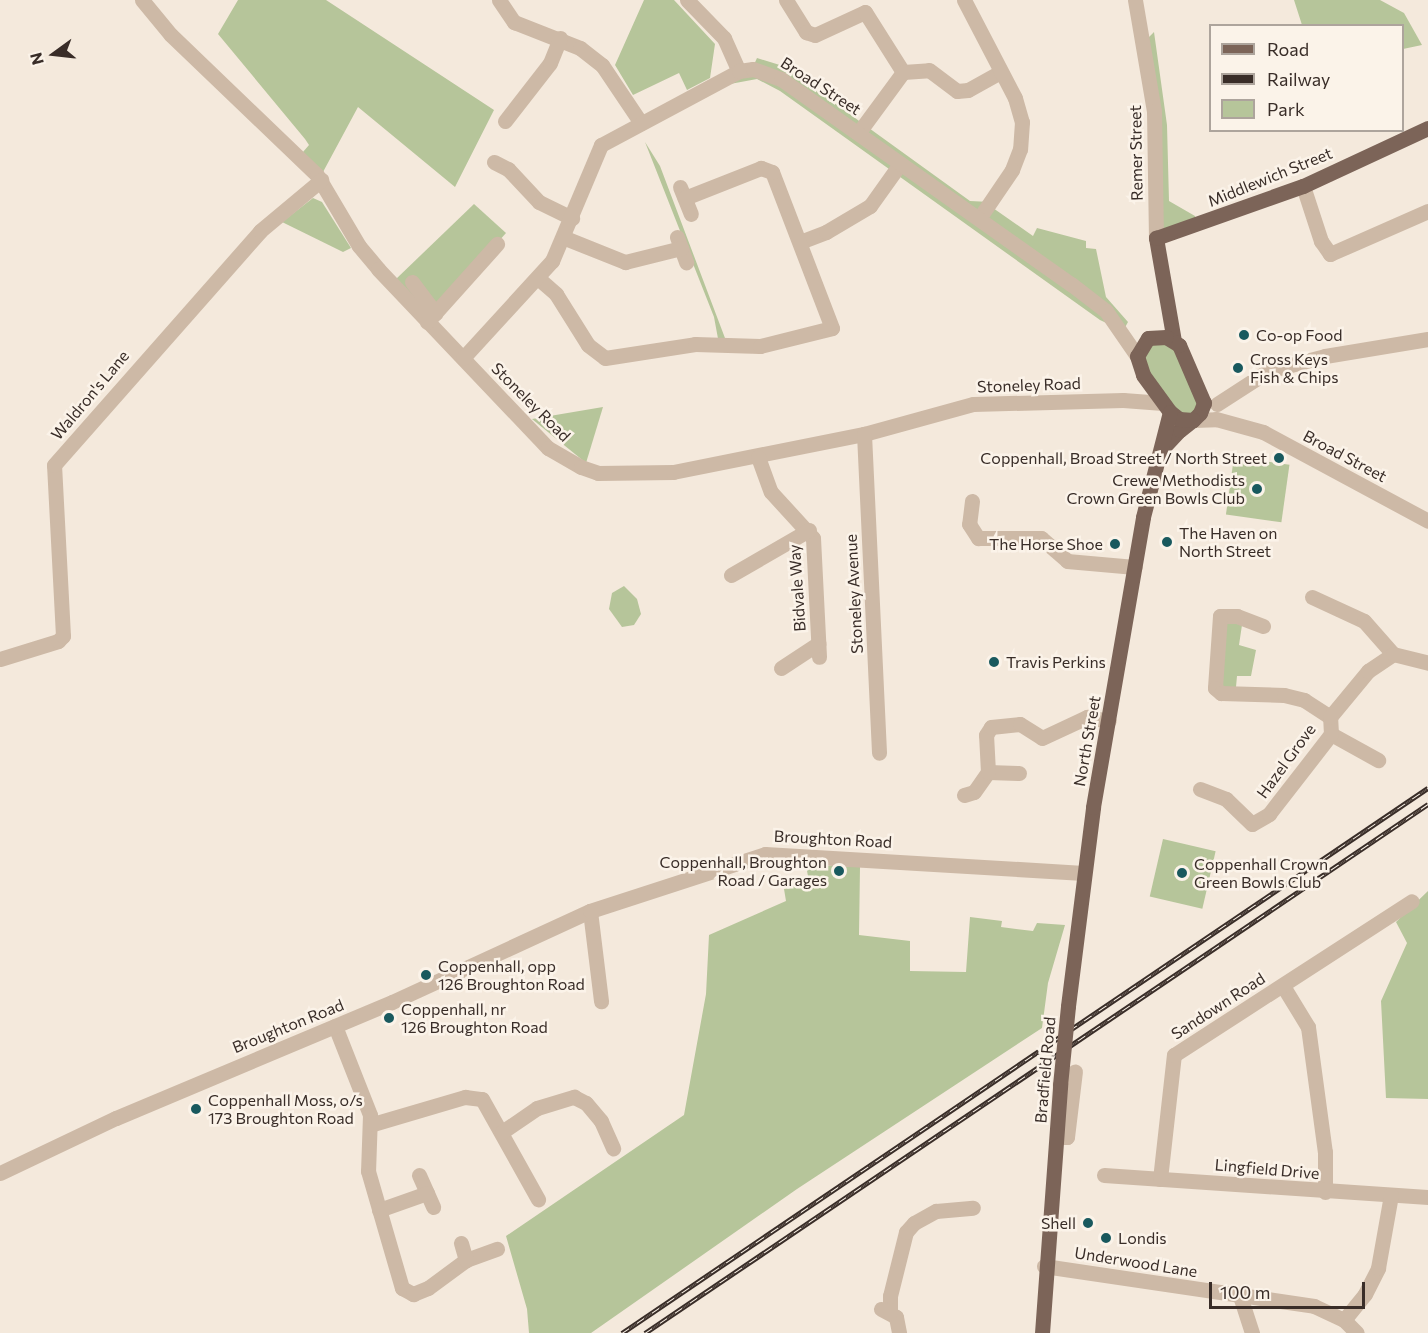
<!DOCTYPE html>
<style>
body{margin:0}
#map{position:relative;width:1428px;height:1333px;overflow:hidden;background:#f4e9dc;font-family:Commissioner,sans-serif}
div>[style]{position:absolute}
[style*='--x']{left:calc(var(--x)*1px);top:calc(var(--y)*1px);width:calc(var(--w)*1px);rotate:calc(var(--a)*1deg)}
.green>*{inset:0;background:#b6c59a;transform-origin:0 0}
.minor>*{height:15px;margin:-7.5px;padding:0 7.5px;transform-origin:7.5px;border-radius:7.5px;background:#cdb9a6}
.major>*{height:15px;margin:-7.5px;padding:0 7.5px;transform-origin:7.5px;border-radius:7.5px;background:#7c6458}
.rail>*{height:5px;margin-top:-2.5px;transform-origin:0;background:repeating-linear-gradient(90deg,#fbf3e9 0 9px,#392d28 0 18px);box-sizing:border-box;border-block:2px solid #392d28}
.major-bridge>*{height:15px;margin:-7.5px;padding:0 7.5px;transform-origin:7.5px;border-radius:7.5px;background:#7c6458}
.dots>*{width:16px;height:16px;translate:-50% -50%;box-sizing:border-box;border:3px solid #fbf3e9;border-radius:50%}
span{translate:-50% -50%;white-space:nowrap;text-align:center;line-height:1.15;-webkit-text-stroke:5px #fbf3e9;paint-order:stroke}
.street-label{font-size:16px;color:#392d28}
.poi-label{font-size:16px;color:#392d28}
.left{translate:0 -50%;text-align:left}
.right{translate:-100% -50%;text-align:right}
.legend{position:absolute;left:1209px;top:24px;width:195px;height:108px;box-sizing:border-box;background:#fbf3e9;border:2px solid #ada49c;margin:0;padding:8px 10px;list-style:none;font-size:18px;color:#392d28}
.legend li{display:flex;align-items:center;gap:12px;height:30px}
.legend b{width:30px;border:2px solid #ada49c}
.north{position:absolute;left:24px;top:24px;width:60px;height:60px;-webkit-text-stroke:4px #fbf3e9;paint-order:stroke;rotate:255deg;font-size:16px;font-weight:700;line-height:24px;text-align:center;color:#392d28}
.north::after{content:'';display:block;margin:auto;width:21px;height:27px;background:#392d28;clip-path:polygon(50% 0,100% 100%,50% 72%,0 100%)}
.scale{position:absolute;left:1209px;top:1282px;width:156px;height:27px;box-sizing:border-box;border:3px solid #392d28;border-top:0;padding-left:8px;font-size:18px;line-height:21px;white-space:nowrap;color:#392d28;-webkit-text-stroke:4px #fbf3e9;paint-order:stroke}
</style>
<div id="map">
<div class="green">
<div style="clip-path:polygon(238px 0,326px 0,494px 110px,455px 187px,358px 107px,323px 172px,303px 152px,309px 145px,305px 139px,218px 34px)"></div>
<div style="clip-path:polygon(644px 0,674px 0,715px 44px,710px 78px,687px 90px,679px 73px,633px 95px,615px 65px)"></div>
<div style="clip-path:polygon(1294px 0,1380px 0,1404px 13px,1422px 45px,1403px 49px,1402px 26px,1302px 25px)"></div>
<div style="clip-path:polygon(1154px 32px,1167px 125px,1169px 201px,1195px 216px,1197px 225px,1156px 238px,1144px 42px)"></div>
<div style="clip-path:polygon(757px 58px,783px 66px,970px 201px,990px 202px,993px 208px,1033px 236px,1037px 228px,1086px 241px,1086px 248px,1096px 249px,1106px 297px,1128px 322px,1123px 331px,1100px 320px,780px 91px,757px 79px,730px 84px,752px 69px)"></div>
<div style="clip-path:polygon(645px 142px,660px 166px,728px 346px,719px 344px,714px 317px)"></div>
<div style="clip-path:polygon(313px 198px,322px 202px,351px 248px,343px 252px,282px 222px)"></div>
<div style="clip-path:polygon(474px 204px,506px 233px,427px 322px,395px 280px)"></div>
<div style="clip-path:polygon(1166px 337px,1202px 393px,1193px 420px,1163px 403px,1140px 348px)"></div>
<div style="clip-path:polygon(603px 407px,586px 463px,532px 419px)"></div>
<div style="left:1234px;top:457px;width:56px;height:58px;rotate:8deg"></div>
<div style="clip-path:polygon(624px 586px,637px 599px,641px 614px,634px 625px,622px 627px,609px 609px,612px 593px)"></div>
<div style="clip-path:polygon(1220px 616px,1242px 625px,1239px 645px,1256px 650px,1251px 676px,1237px 676px,1236px 687px,1221px 693px)"></div>
<div style="left:1163px;top:839px;width:54px;height:59px;rotate:13deg"></div>
<div style="clip-path:polygon(806px 865px,860px 867px,859px 935px,910px 941px,910px 971px,966px 972px,970px 917px,1002px 921px,1001px 927px,1033px 931px,1037px 923px,1065px 925px,1048px 983px,1042px 1028px,797px 1189px,591px 1333px,529px 1333px,527px 1309px,506px 1236px,684px 1115px,706px 994px,709px 935px,786px 901px,784px 889px,809px 882px)"></div>
<div style="clip-path:polygon(1428px 891px,1428px 1099px,1386px 1098px,1381px 1001px,1407px 943px,1396px 922px)"></div>
</div>
<div class="minor">
<div style="--x:142;--y:0;--w:45;--a:50.4"></div>
<div style="--x:171;--y:35;--w:202;--a:43.8"></div>
<div style="--x:317;--y:175;--w:82;--a:59.4"></div>
<div style="--x:359;--y:246;--w:30;--a:50"></div>
<div style="--x:378;--y:269;--w:247;--a:46.5"></div>
<div style="--x:548;--y:448;--w:38;--a:30"></div>
<div style="--x:581;--y:467;--w:18;--a:19"></div>
<div style="--x:598;--y:473;--w:75;--a:-0.8"></div>
<div style="--x:673;--y:472;--w:195;--a:-11.3"></div>
<div style="--x:864;--y:434;--w:113;--a:-15.4"></div>
<div style="--x:973;--y:404;--w:150;--a:-1.5"></div>
<div style="--x:1123;--y:400;--w:40;--a:4.3"></div>
<div style="--x:499;--y:0;--w:27;--a:56"></div>
<div style="--x:514;--y:22;--w:71;--a:21.5"></div>
<div style="--x:580;--y:48;--w:28;--a:38"></div>
<div style="--x:602;--y:65;--w:70;--a:56.1"></div>
<div style="--x:687;--y:0;--w:53;--a:45.8"></div>
<div style="--x:724;--y:38;--w:36;--a:66"></div>
<div style="--x:786;--y:0;--w:38;--a:58"></div>
<div style="--x:806;--y:32;--w:9;--a:18"></div>
<div style="--x:815;--y:35;--w:55;--a:-24.7"></div>
<div style="--x:865;--y:12;--w:71;--a:57.7"></div>
<div style="--x:903;--y:72;--w:26;--a:-4"></div>
<div style="--x:929;--y:70;--w:35;--a:37"></div>
<div style="--x:957;--y:91;--w:11;--a:-5"></div>
<div style="--x:968;--y:90;--w:37;--a:-29"></div>
<div style="--x:964;--y:0;--w:110;--a:62.5"></div>
<div style="--x:1015;--y:98;--w:25;--a:74"></div>
<div style="--x:1022;--y:122;--w:27;--a:94"></div>
<div style="--x:1020;--y:149;--w:22;--a:111"></div>
<div style="--x:1012;--y:170;--w:57;--a:124.2"></div>
<div style="--x:1135;--y:0;--w:113;--a:80.3"></div>
<div style="--x:1154;--y:111;--w:127;--a:89.1"></div>
<div style="--x:505;--y:121;--w:73;--a:-52.2"></div>
<div style="--x:550;--y:63;--w:27;--a:-68"></div>
<div style="--x:859;--y:132;--w:74;--a:-53.7"></div>
<div style="--x:494;--y:162;--w:16;--a:27"></div>
<div style="--x:508;--y:169;--w:45;--a:46.8"></div>
<div style="--x:539;--y:202;--w:37;--a:26"></div>
<div style="--x:1303;--y:186;--w:58;--a:71.9"></div>
<div style="--x:1321;--y:241;--w:16;--a:55"></div>
<div style="--x:1330;--y:254;--w:107;--a:-23.7"></div>
<div style="--x:680;--y:187;--w:29;--a:68"></div>
<div style="--x:677;--y:237;--w:27;--a:70"></div>
<div style="--x:565;--y:238;--w:65;--a:21.8"></div>
<div style="--x:625;--y:262;--w:58;--a:-14"></div>
<div style="--x:800;--y:242;--w:28;--a:-21"></div>
<div style="--x:826;--y:232;--w:51;--a:-30.6"></div>
<div style="--x:870;--y:206;--w:52;--a:-54.5"></div>
<div style="--x:539;--y:279;--w:23;--a:41"></div>
<div style="--x:556;--y:294;--w:60;--a:57.9"></div>
<div style="--x:588;--y:345;--w:21;--a:37"></div>
<div style="--x:605;--y:358;--w:91;--a:-8.8"></div>
<div style="--x:695;--y:344;--w:65;--a:1.8"></div>
<div style="--x:760;--y:346;--w:74;--a:-14"></div>
<div style="--x:832;--y:328;--w:167;--a:-111"></div>
<div style="--x:772;--y:172;--w:12;--a:-160"></div>
<div style="--x:761;--y:168;--w:82;--a:158.5"></div>
<div style="--x:412;--y:282;--w:39;--a:53"></div>
<div style="--x:427;--y:322;--w:105;--a:-48.1"></div>
<div style="--x:463;--y:358;--w:132;--a:-47.5"></div>
<div style="--x:552;--y:261;--w:126;--a:-67.1"></div>
<div style="--x:601;--y:145;--w:157;--a:-28.2"></div>
<div style="--x:739;--y:71;--w:14;--a:-8"></div>
<div style="--x:753;--y:69;--w:30;--a:20"></div>
<div style="--x:781;--y:79;--w:355;--a:35.3"></div>
<div style="--x:1071;--y:284;--w:44;--a:37.6"></div>
<div style="--x:1106;--y:311;--w:55;--a:55.4"></div>
<div style="--x:1217;--y:404;--w:61;--a:-32.9"></div>
<div style="--x:1268;--y:371;--w:59;--a:-14.7"></div>
<div style="--x:1325;--y:356;--w:104;--a:-9.4"></div>
<div style="--x:1193;--y:420;--w:23;--a:-2"></div>
<div style="--x:1216;--y:419;--w:49;--a:15.5"></div>
<div style="--x:1263;--y:432;--w:187;--a:28.3"></div>
<div style="--x:864;--y:434;--w:319;--a:87.3"></div>
<div style="--x:758;--y:457;--w:37;--a:70"></div>
<div style="--x:771;--y:492;--w:62;--a:47.6"></div>
<div style="--x:813;--y:538;--w:119;--a:87.1"></div>
<div style="--x:972;--y:501;--w:23;--a:97"></div>
<div style="--x:969;--y:524;--w:17;--a:57"></div>
<div style="--x:978;--y:538;--w:63;--a:0"></div>
<div style="--x:1041;--y:538;--w:35;--a:41"></div>
<div style="--x:1067;--y:561;--w:68;--a:5"></div>
<div style="--x:731;--y:575;--w:90;--a:-30"></div>
<div style="--x:1312;--y:597;--w:57;--a:24.8"></div>
<div style="--x:1364;--y:621;--w:44;--a:48.7"></div>
<div style="--x:1263;--y:626;--w:28;--a:-159"></div>
<div style="--x:1237;--y:616;--w:17;--a:180"></div>
<div style="--x:1220;--y:616;--w:72;--a:94"></div>
<div style="--x:1215;--y:688;--w:8;--a:40"></div>
<div style="--x:1221;--y:693;--w:63;--a:1.8"></div>
<div style="--x:1284;--y:695;--w:21;--a:14"></div>
<div style="--x:1304;--y:700;--w:31;--a:33"></div>
<div style="--x:0;--y:659;--w:61;--a:-17.2"></div>
<div style="--x:58;--y:641;--w:7;--a:-45"></div>
<div style="--x:63;--y:636;--w:171;--a:-93"></div>
<div style="--x:54;--y:465;--w:312;--a:-48.6"></div>
<div style="--x:260;--y:231;--w:80;--a:-39.9"></div>
<div style="--x:781;--y:668;--w:45;--a:-33.3"></div>
<div style="--x:1331;--y:734;--w:54;--a:29"></div>
<div style="--x:988;--y:772;--w:31;--a:2"></div>
<div style="--x:1200;--y:789;--w:28;--a:21"></div>
<div style="--x:1226;--y:799;--w:36;--a:44"></div>
<div style="--x:1252;--y:824;--w:20;--a:-30"></div>
<div style="--x:1269;--y:814;--w:101;--a:-52.2"></div>
<div style="--x:1331;--y:734;--w:17;--a:-93"></div>
<div style="--x:1330;--y:717;--w:60;--a:-50.4"></div>
<div style="--x:1368;--y:671;--w:30;--a:-34"></div>
<div style="--x:1393;--y:654;--w:36;--a:14"></div>
<div style="--x:964;--y:795;--w:10;--a:-17"></div>
<div style="--x:974;--y:792;--w:24;--a:-55"></div>
<div style="--x:988;--y:772;--w:37;--a:-93"></div>
<div style="--x:986;--y:735;--w:9;--a:-58"></div>
<div style="--x:991;--y:727;--w:29;--a:-6"></div>
<div style="--x:1020;--y:724;--w:26;--a:32"></div>
<div style="--x:1042;--y:738;--w:50;--a:-25"></div>
<div style="--x:1087;--y:717;--w:22;--a:10"></div>
<div style="--x:590;--y:911;--w:91;--a:83"></div>
<div style="--x:1283;--y:986;--w:48;--a:58.6"></div>
<div style="--x:1308;--y:1027;--w:126;--a:82.3"></div>
<div style="--x:1325;--y:1152;--w:40;--a:90"></div>
<div style="--x:335;--y:1026;--w:96;--a:68.5"></div>
<div style="--x:370;--y:1115;--w:56;--a:92"></div>
<div style="--x:368;--y:1171;--w:122;--a:73.8"></div>
<div style="--x:402;--y:1288;--w:13;--a:29"></div>
<div style="--x:413;--y:1294;--w:16;--a:-22"></div>
<div style="--x:428;--y:1288;--w:47;--a:-36.4"></div>
<div style="--x:466;--y:1260;--w:33;--a:-20"></div>
<div style="--x:373;--y:1124;--w:96;--a:-16.4"></div>
<div style="--x:465;--y:1097;--w:17;--a:7"></div>
<div style="--x:482;--y:1099;--w:115;--a:60.8"></div>
<div style="--x:502;--y:1132;--w:42;--a:-34.4"></div>
<div style="--x:537;--y:1108;--w:39;--a:-17"></div>
<div style="--x:574;--y:1097;--w:13;--a:27"></div>
<div style="--x:586;--y:1103;--w:23;--a:50"></div>
<div style="--x:601;--y:1121;--w:30;--a:66"></div>
<div style="--x:1057;--y:1137;--w:10;--a:0"></div>
<div style="--x:1067;--y:1137;--w:66;--a:-83.1"></div>
<div style="--x:0;--y:1173;--w:128;--a:-25.4"></div>
<div style="--x:116;--y:1118;--w:299;--a:-22.8"></div>
<div style="--x:392;--y:1002;--w:218;--a:-24.7"></div>
<div style="--x:590;--y:911;--w:184;--a:-18"></div>
<div style="--x:765;--y:854;--w:319;--a:3.4"></div>
<div style="--x:419;--y:1175;--w:35;--a:66"></div>
<div style="--x:1104;--y:1175;--w:325;--a:3.9"></div>
<div style="--x:1160;--y:1179;--w:125;--a:-83.6"></div>
<div style="--x:1174;--y:1055;--w:283;--a:-32.9"></div>
<div style="--x:379;--y:1210;--w:51;--a:-19.5"></div>
<div style="--x:461;--y:1243;--w:18;--a:74"></div>
<div style="--x:1044;--y:1266;--w:273;--a:8.4"></div>
<div style="--x:1314;--y:1306;--w:33;--a:25"></div>
<div style="--x:1344;--y:1320;--w:18;--a:45"></div>
<div style="--x:1240;--y:1296;--w:39;--a:72"></div>
<div style="--x:881;--y:1309;--w:17;--a:28"></div>
<div style="--x:896;--y:1317;--w:16;--a:79"></div>
<div style="--x:890;--y:1313;--w:17;--a:-90"></div>
<div style="--x:890;--y:1296;--w:66;--a:-76"></div>
<div style="--x:906;--y:1232;--w:12;--a:-48"></div>
<div style="--x:914;--y:1223;--w:25;--a:-29"></div>
<div style="--x:936;--y:1211;--w:37;--a:-5"></div>
<div style="--x:1344;--y:1320;--w:33;--a:-51"></div>
<div style="--x:1365;--y:1294;--w:29;--a:-63"></div>
<div style="--x:1378;--y:1268;--w:74;--a:-79.9"></div>
</div>
<div class="major">
<div style="--x:1174;--y:341;--w:105;--a:-99.9"></div>
<div style="--x:1156;--y:238;--w:156;--a:-19.5"></div>
<div style="--x:1303;--y:186;--w:138;--a:-24.9"></div>
<div style="--x:1162;--y:449;--w:26;--a:-47"></div>
<div style="--x:1180;--y:430;--w:16;--a:-38"></div>
<div style="--x:1193;--y:420;--w:10;--a:-45"></div>
<div style="--x:1200;--y:413;--w:11;--a:-68"></div>
<div style="--x:1204;--y:403;--w:63;--a:-113.3"></div>
<div style="--x:1179;--y:345;--w:15;--a:-148"></div>
<div style="--x:1166;--y:337;--w:18;--a:177"></div>
<div style="--x:1148;--y:338;--w:21;--a:121"></div>
<div style="--x:1137;--y:356;--w:20;--a:72"></div>
<div style="--x:1143;--y:375;--w:46;--a:53.9"></div>
<div style="--x:1170;--y:412;--w:11;--a:38"></div>
<div style="--x:1179;--y:419;--w:14;--a:4"></div>
<div style="--x:1068;--y:1006;--w:201;--a:-82.8"></div>
<div style="--x:1093;--y:807;--w:294;--a:-80.2"></div>
<div style="--x:1143;--y:517;--w:108;--a:-75.6"></div>
<div style="--x:1042;--y:1333;--w:249;--a:-85.8"></div>
</div>
<div class="rail">
<div style="--x:622;--y:1333;--w:973;--a:-34.07"></div>
<div style="--x:645;--y:1333;--w:945;--a:-34.04"></div>
</div>
<div class="major-bridge">
<div style="--x:1060;--y:1085;--w:79;--a:-84.2"></div>
</div>
<div class="dots">
<div style="left:1244px;top:335px;background:#19595e"></div>
<div style="left:1238px;top:368px;background:#19595e"></div>
<div style="left:1279px;top:458px;background:#19595e"></div>
<div style="left:1257px;top:489px;background:#19595e"></div>
<div style="left:1167px;top:542px;background:#19595e"></div>
<div style="left:1115px;top:544px;background:#19595e"></div>
<div style="left:994px;top:662px;background:#19595e"></div>
<div style="left:839px;top:871px;background:#19595e"></div>
<div style="left:1182px;top:873px;background:#19595e"></div>
<div style="left:426px;top:975px;background:#19595e"></div>
<div style="left:389px;top:1018px;background:#19595e"></div>
<div style="left:196px;top:1109px;background:#19595e"></div>
<div style="left:1088px;top:1223px;background:#19595e"></div>
<div style="left:1106px;top:1238px;background:#19595e"></div>
</div>
<div class="street-label">
<span style="left:821px;top:86px;rotate:33deg">Broad Street</span>
<span style="left:1136px;top:153px;rotate:-91deg">Remer Street</span>
<span style="left:1270px;top:177px;rotate:-22deg">Middlewich Street</span>
<span style="left:1029px;top:385px;rotate:-2deg">Stoneley Road</span>
<span style="left:90px;top:395px;rotate:-50deg">Waldron's Lane</span>
<span style="left:531px;top:402px;rotate:45deg">Stoneley Road</span>
<span style="left:1345px;top:456px;rotate:28deg">Broad Street</span>
<span style="left:797px;top:588px;rotate:-94deg">Bidvale Way</span>
<span style="left:854px;top:594px;rotate:-93deg">Stoneley Avenue</span>
<span style="left:1087px;top:741px;rotate:-80deg">North Street</span>
<span style="left:1286px;top:761px;rotate:-54deg">Hazel Grove</span>
<span style="left:833px;top:839px;rotate:3deg">Broughton Road</span>
<span style="left:1218px;top:1006px;rotate:-33deg">Sandown Road</span>
<span style="left:288px;top:1026px;rotate:-22deg">Broughton Road</span>
<span style="left:1045px;top:1070px;rotate:-85deg">Bradfield Road</span>
<span style="left:1267px;top:1169px;rotate:5deg">Lingfield Drive</span>
<span style="left:1136px;top:1262px;rotate:9deg">Underwood Lane</span>
</div>
<div class="poi-label">
<span class="left" style="left:1256px;top:335px">Co-op Food</span>
<span class="left" style="left:1250px;top:368px">Cross Keys<br>Fish &amp; Chips</span>
<span class="right" style="left:1267px;top:458px">Coppenhall, Broad Street / North Street</span>
<span class="right" style="left:1245px;top:489px">Crewe Methodists<br>Crown Green Bowls Club</span>
<span class="left" style="left:1179px;top:542px">The Haven on<br>North Street</span>
<span class="right" style="left:1103px;top:544px">The Horse Shoe</span>
<span class="left" style="left:1006px;top:662px">Travis Perkins</span>
<span class="right" style="left:827px;top:871px">Coppenhall, Broughton<br>Road / Garages</span>
<span class="left" style="left:1194px;top:873px">Coppenhall Crown<br>Green Bowls Club</span>
<span class="left" style="left:438px;top:975px">Coppenhall, opp<br>126 Broughton Road</span>
<span class="left" style="left:401px;top:1018px">Coppenhall, nr<br>126 Broughton Road</span>
<span class="left" style="left:208px;top:1109px">Coppenhall Moss, o/s<br>173 Broughton Road</span>
<span class="right" style="left:1076px;top:1223px">Shell</span>
<span class="left" style="left:1118px;top:1238px">Londis</span>
</div>
<ul class="legend">
<li><b style="height:8px;background:#7c6458"></b>Road</li>
<li><b style="height:8px;background:#392d28"></b>Railway</li>
<li><b style="height:16px;background:#b6c59a"></b>Park</li>
</ul>
<div class="north">N</div>
<div class="scale">100 m</div>
</div>
